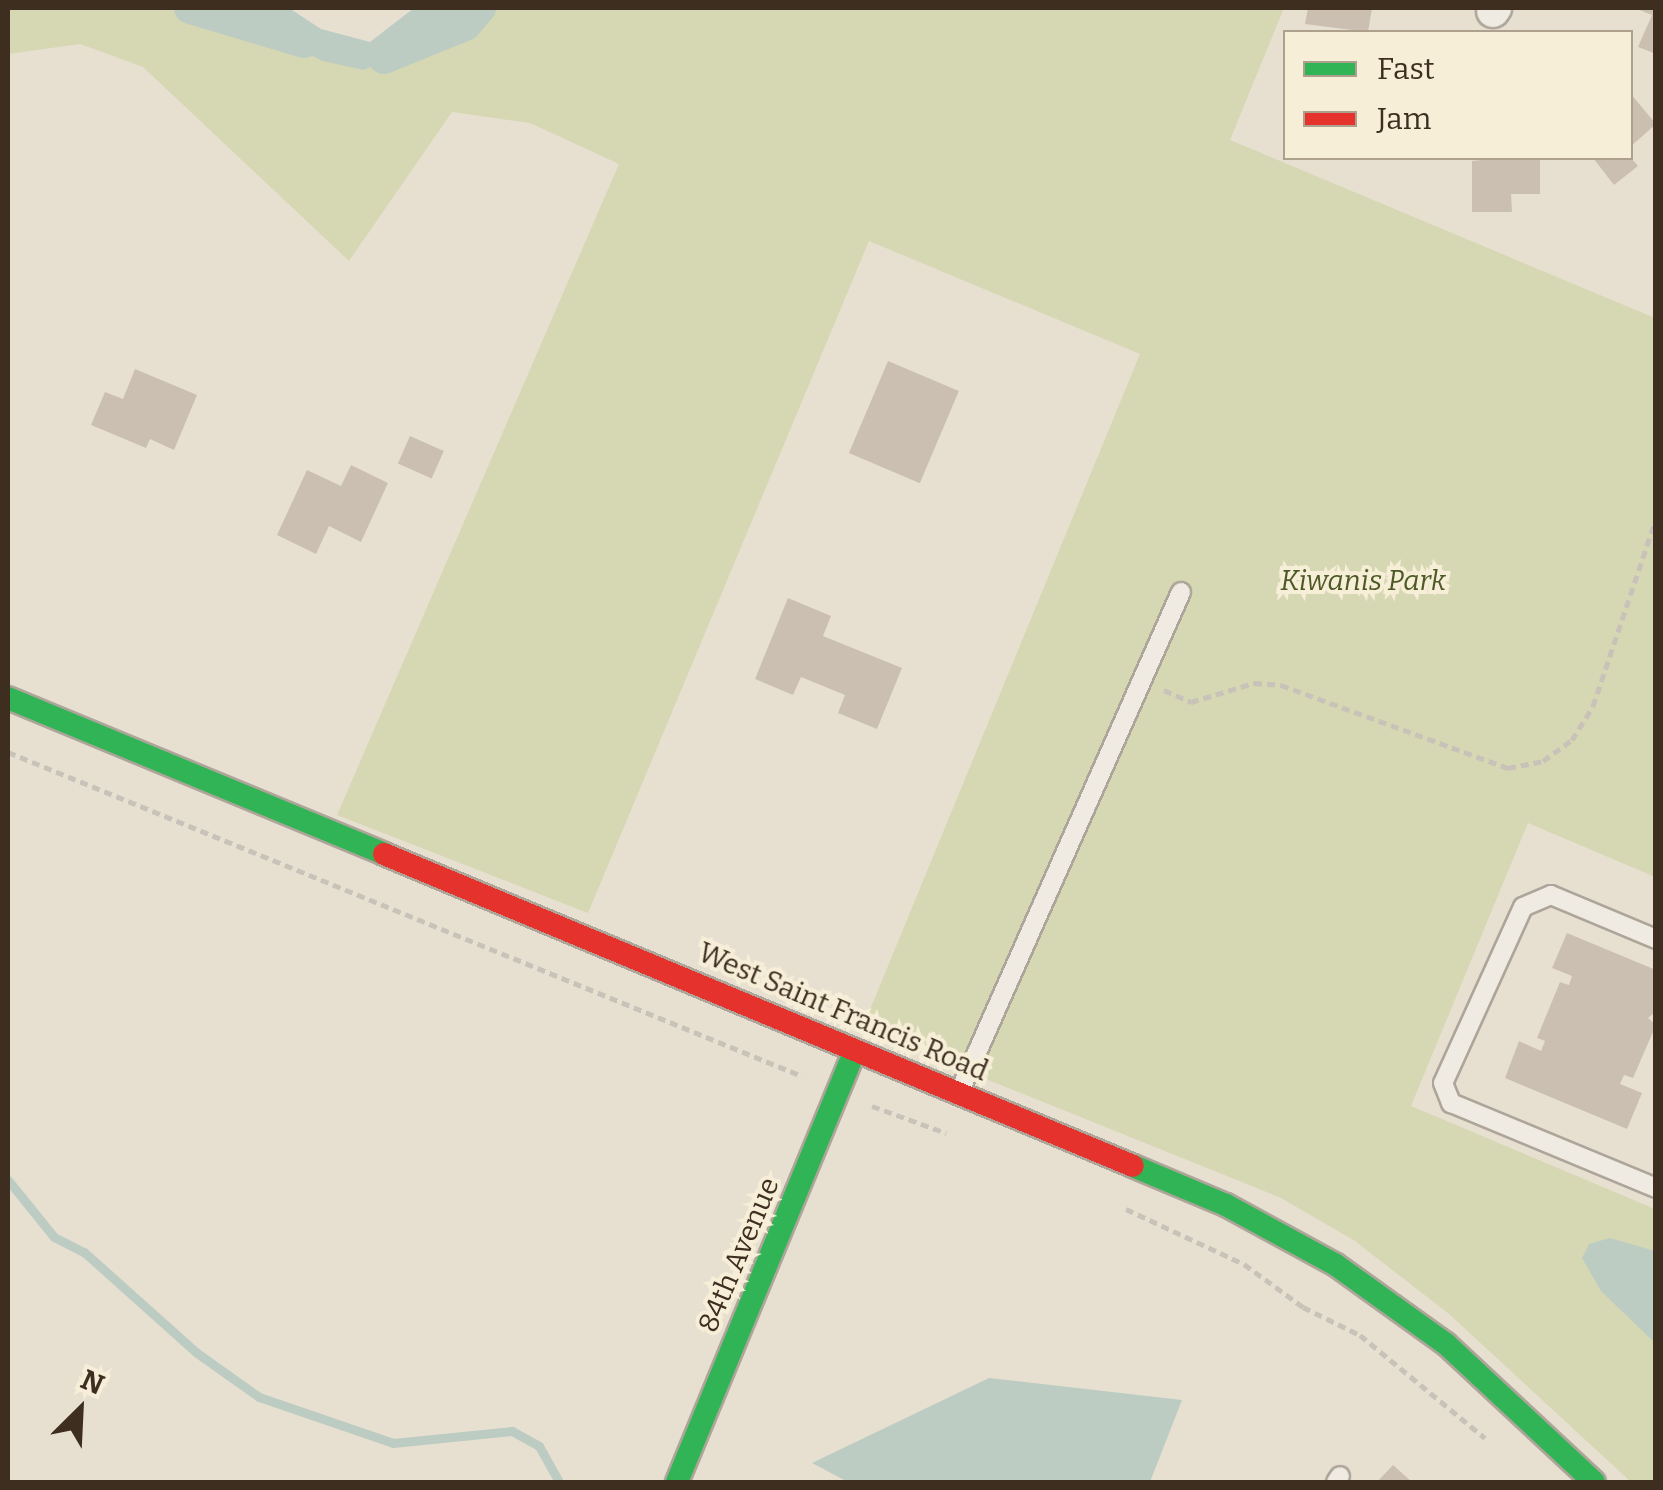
<!DOCTYPE html>
<style>
body{margin:0}
#map{position:relative;width:1663px;height:1490px;overflow:hidden;background:#e7e0d1;font-family:Bitter,serif}
div>[style]{position:absolute}
[style*='--x']{left:calc(var(--x)*1px);top:calc(var(--y)*1px);width:calc(var(--w)*1px);rotate:calc(var(--a)*1deg)}
.green>*{inset:0;background:#d6d7b3}
.water>*{inset:0;background:#bcccc2}
.stream>*{height:9px;margin:-4.5px;padding:0 4.5px;transform-origin:4.5px;border-radius:4.5px;background:#bcccc2}
.canal>*{height:32px;margin:-16px;padding:0 16px;transform-origin:16px;border-radius:16px;background:#bcccc2}
.building>*{inset:0;background:#cbbfb2;transform-origin:0 0}
.path>*{height:5px;margin-top:-2.5px;transform-origin:0;background:repeating-linear-gradient(90deg,#c8c2b9 0 8px,transparent 0 13px)}
.roads{filter:drop-shadow(2px 0 #ada599) drop-shadow(-2px 0 #ada599) drop-shadow(0 2px #ada599) drop-shadow(0 -2px #ada599)}
.lane>*{height:18px;margin:-9px;padding:0 9px;transform-origin:9px;border-radius:9px;background:#efebe3}
.street>*{height:32px;margin:-16px;padding:0 16px;transform-origin:16px;border-radius:16px;background:#efebe3}
.fast>*{height:22px;margin:-11px;padding:0 11px;transform-origin:11px;border-radius:11px;background:#30b455}
.jam>*{height:22px;margin:-11px;padding:0 11px;transform-origin:11px;border-radius:11px;background:#e5322d}
span{translate:-50% -50%;white-space:nowrap;text-align:center;line-height:1.15;-webkit-text-stroke:8px #f7eed8;paint-order:stroke}
.park-label{font-size:28px;color:#4d5a26;font-style:italic}
.street-label{font-size:28px;color:#3d2e20}
.frame{position:absolute;inset:0;border:10px solid #3d2e20;pointer-events:none}
.legend{position:absolute;left:1283px;top:30px;width:350px;height:130px;box-sizing:border-box;background:#f7eed8;border:2px solid #ada18e;margin:0;padding:12px 18px;list-style:none;font-size:30px;color:#3d2e20}
.legend li{display:flex;align-items:center;gap:20px;height:50px}
.legend b{width:50px;border:2px solid #ada18e}
.north{position:absolute;left:30px;top:1360px;width:100px;height:100px;-webkit-text-stroke:8px #f7eed8;paint-order:stroke;rotate:24deg;font-size:28px;font-weight:700;line-height:40px;text-align:center;color:#3d2e20}
.north::after{content:'';display:block;margin:auto;width:35px;height:45px;background:#3d2e20;clip-path:polygon(50% 0,100% 100%,50% 72%,0 100%)}
</style>
<div id="map">
<div class="green">
<div style="clip-path:polygon(8px 8px,213px 8px,279px 42px,364px 70px,423px 45px,461px 8px,1284px 8px,1230px 140px,1655px 318px,1655px 877px,1528px 823px,1411px 1106px,1655px 1209px,1655px 1482px,1631px 1482px,1449px 1314px,1355px 1241px,1281px 1198px,862px 1029px,1140px 354px,869px 241px,588px 913px,337px 815px,619px 164px,530px 123px,452px 112px,349px 261px,143px 67px,80px 44px,8px 54px)"></div>
</div>
<div class="water">
<div style="clip-path:polygon(213px 8px,289px 8px,321px 29px,370px 42px,414px 8px,461px 8px,423px 45px,364px 70px,323px 61px)"></div>
<div style="clip-path:polygon(1610px 1238px,1655px 1251px,1655px 1343px,1601px 1291px,1582px 1258px,1589px 1244px)"></div>
<div style="clip-path:polygon(989px 1378px,1182px 1400px,1150px 1482px,848px 1482px,812px 1463px)"></div>
</div>
<div class="stream">
<div style="--x:8;--y:1180;--w:73;--a:51.1"></div>
<div style="--x:54;--y:1237;--w:34;--a:27"></div>
<div style="--x:84;--y:1252;--w:152;--a:41.8"></div>
<div style="--x:197;--y:1353;--w:76;--a:35.4"></div>
<div style="--x:259;--y:1397;--w:142;--a:18.9"></div>
<div style="--x:393;--y:1443;--w:120;--a:-5.8"></div>
<div style="--x:512;--y:1431;--w:31;--a:29"></div>
<div style="--x:539;--y:1446;--w:41;--a:60.9"></div>
</div>
<div class="canal">
<div style="--x:190;--y:8;--w:119;--a:16.6"></div>
<div style="--x:384;--y:58;--w:87;--a:-22.2"></div>
<div style="--x:465;--y:25;--w:23;--a:-49"></div>
</div>
<div class="building">
<div style="clip-path:polygon(1308px 8px,1372px 8px,1368px 32px,1305px 24px)"></div>
<div style="clip-path:polygon(1635px 8px,1656px 8px,1656px 54px,1638px 47px,1652px 15px)"></div>
<div style="clip-path:polygon(1630px 93px,1656px 124px,1630px 147px)"></div>
<div style="clip-path:polygon(1503px 158px,1540px 158px,1540px 194px,1511px 194px,1512px 212px,1472px 212px,1472px 161px)"></div>
<div style="clip-path:polygon(1593px 158px,1631px 158px,1638px 166px,1614px 185px)"></div>
<div style="left:888px;top:361px;width:77px;height:100px;rotate:23deg"></div>
<div style="clip-path:polygon(135px 369px,197px 395px,174px 450px,150px 439px,146px 448px,91px 425px,105px 392px,123px 399px)"></div>
<div style="left:410px;top:436px;width:37px;height:30px;rotate:24deg"></div>
<div style="clip-path:polygon(351px 465px,388px 483px,361px 542px,329px 526px,316px 554px,277px 535px,307px 470px,341px 486px)"></div>
<div style="clip-path:polygon(788px 598px,831px 616px,823px 636px,902px 668px,877px 729px,838px 713px,845px 695px,801px 677px,793px 695px,755px 679px)"></div>
<div style="clip-path:polygon(1567px 933px,1656px 970px,1656px 1011px,1648px 1018px,1656px 1025px,1633px 1078px,1624px 1075px,1620px 1084px,1642px 1093px,1627px 1129px,1505px 1078px,1519px 1041px,1541px 1051px,1545px 1041px,1537px 1038px,1560px 982px,1569px 985px,1572px 976px,1552px 968px)"></div>
<div style="clip-path:polygon(1393px 1465px,1412px 1482px,1377px 1482px)"></div>
</div>
<div class="path">
<div style="--x:1164;--y:690;--w:30;--a:24"></div>
<div style="--x:1191;--y:702;--w:66;--a:-16.8"></div>
<div style="--x:1254;--y:683;--w:27;--a:4"></div>
<div style="--x:1281;--y:685;--w:242;--a:20.1"></div>
<div style="--x:1508;--y:768;--w:36;--a:-11"></div>
<div style="--x:1543;--y:761;--w:36;--a:-36"></div>
<div style="--x:1572;--y:740;--w:40;--a:-58"></div>
<div style="--x:1593;--y:706;--w:197;--a:-71.4"></div>
<div style="--x:8;--y:752;--w:858;--a:22.2"></div>
<div style="--x:872;--y:1106;--w:79;--a:20"></div>
<div style="--x:1126;--y:1209;--w:130;--a:25"></div>
<div style="--x:1244;--y:1264;--w:73;--a:36.1"></div>
<div style="--x:1303;--y:1307;--w:64;--a:26.2"></div>
<div style="--x:1360;--y:1335;--w:162;--a:39.5"></div>
</div>
<div class="roads">
<div class="lane">
<div style="--x:1656;--y:939;--w:114;--a:-157.3"></div>
<div style="--x:1551;--y:895;--w:30;--a:157"></div>
<div style="--x:1523;--y:907;--w:193;--a:114.4"></div>
<div style="--x:1443;--y:1083;--w:22;--a:68"></div>
<div style="--x:1451;--y:1103;--w:222;--a:22.5"></div>
<div style="--x:959;--y:1093;--w:548;--a:-66.1"></div>
<div style="--x:1336;--y:1482;--w:7;--a:-56"></div>
</div>
<div class="street">
<div style="--x:1493;--y:11;--w:4;--a:-56"></div>
</div>
<div class="fast">
<div style="--x:8;--y:698;--w:407;--a:22.5"></div>
<div style="--x:1133;--y:1166;--w:101;--a:22.8"></div>
<div style="--x:1226;--y:1205;--w:125;--a:28.6"></div>
<div style="--x:1336;--y:1265;--w:135;--a:35.7"></div>
<div style="--x:1446;--y:1344;--w:202;--a:43"></div>
<div style="--x:677;--y:1482;--w:466;--a:-67.6"></div>
</div>
<div class="jam">
<div style="--x:384;--y:854;--w:811;--a:22.61"></div>
</div>
</div>
<div class="park-label">
<span style="left:1363px;top:581px">Kiwanis Park</span>
</div>
<div class="street-label">
<span style="left:843px;top:1012px;rotate:23deg">West Saint Francis Road</span>
<span style="left:739px;top:1255px;rotate:-67deg">84th Avenue</span>
</div>
<div class="frame"></div>
<ul class="legend">
<li><b style="height:12px;background:#30b455"></b>Fast</li>
<li><b style="height:12px;background:#e5322d"></b>Jam</li>
</ul>
<div class="north">N</div>
</div>
